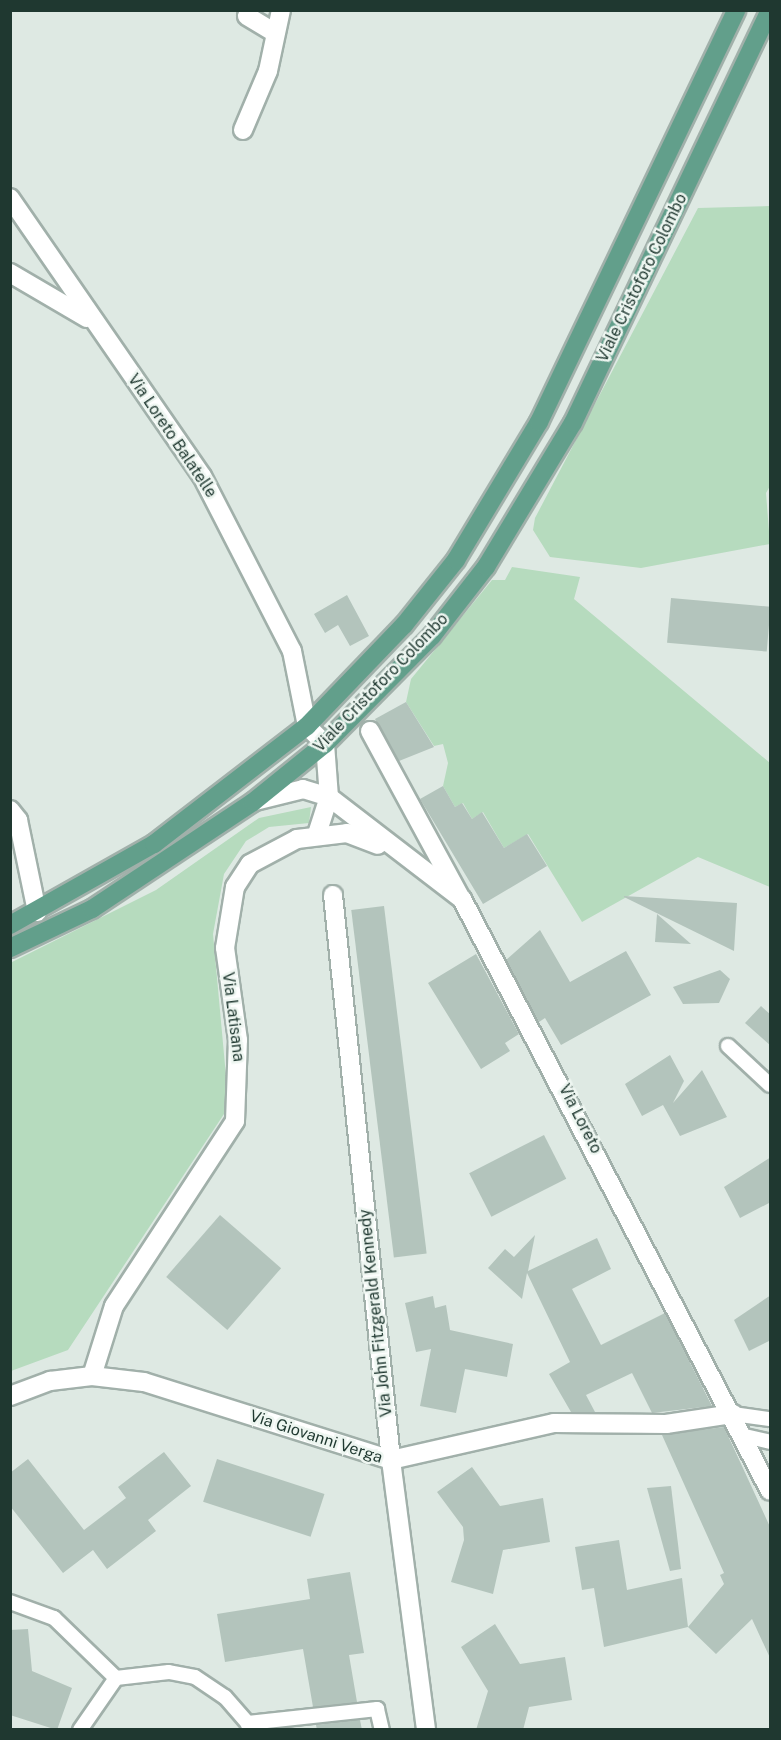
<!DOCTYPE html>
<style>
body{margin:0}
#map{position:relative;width:781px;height:1740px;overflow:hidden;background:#dee9e3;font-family:"Public Sans",sans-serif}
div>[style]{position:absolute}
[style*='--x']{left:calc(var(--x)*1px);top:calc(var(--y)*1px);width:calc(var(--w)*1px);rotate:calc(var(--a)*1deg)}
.green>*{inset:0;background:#b6dbbe}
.building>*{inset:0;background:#b3c4bc;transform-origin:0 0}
.roads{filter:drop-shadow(2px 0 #a1b0aa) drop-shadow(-2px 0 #a1b0aa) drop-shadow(0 2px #a1b0aa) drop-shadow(0 -2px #a1b0aa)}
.service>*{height:14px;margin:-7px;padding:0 7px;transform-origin:7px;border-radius:7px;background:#fff}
.pedestrian>*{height:18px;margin:-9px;padding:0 9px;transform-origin:9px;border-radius:9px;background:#fff}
.minor>*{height:18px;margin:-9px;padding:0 9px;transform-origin:9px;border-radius:9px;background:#fff}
.tertiary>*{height:18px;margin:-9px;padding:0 9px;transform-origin:9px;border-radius:9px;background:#fff}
.primary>*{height:18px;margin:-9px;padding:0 9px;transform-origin:9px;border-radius:9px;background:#629f8b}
span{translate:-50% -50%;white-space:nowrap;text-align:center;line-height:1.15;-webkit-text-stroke:5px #eef6f1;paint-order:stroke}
.street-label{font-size:16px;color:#1f3830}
.frame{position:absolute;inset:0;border:12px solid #1f3830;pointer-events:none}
</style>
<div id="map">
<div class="green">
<div style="clip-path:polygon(770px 206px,770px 486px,766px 493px,770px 544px,641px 568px,550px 557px,533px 530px,535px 518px,698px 208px)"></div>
<div style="clip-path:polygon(512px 567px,580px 577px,574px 599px,770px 763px,770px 887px,698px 857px,582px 922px,528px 834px,504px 848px,483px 812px,472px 819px,463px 803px,455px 807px,443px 786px,448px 763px,443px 744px,434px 746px,406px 702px,411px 679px,492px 580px,505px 580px)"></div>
<div style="clip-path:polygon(311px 807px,309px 823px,269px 827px,246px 841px,224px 874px,213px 934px,228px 1098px,224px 1114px,68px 1350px,11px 1371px,10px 963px,156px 890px,259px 818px)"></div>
</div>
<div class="building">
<div style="clip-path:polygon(347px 595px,369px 636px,350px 646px,338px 625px,325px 633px,314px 614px)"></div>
<div style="left:671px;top:598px;width:100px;height:45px;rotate:5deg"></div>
<div style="clip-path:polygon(406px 702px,434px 747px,399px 761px,375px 719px)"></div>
<div style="clip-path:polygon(443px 786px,455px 807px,462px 803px,472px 819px,482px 812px,504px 848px,527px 834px,547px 866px,483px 904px,420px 799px)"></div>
<div style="clip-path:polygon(624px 896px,737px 903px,734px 951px,624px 897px)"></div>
<div style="left:384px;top:906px;width:350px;height:33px;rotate:83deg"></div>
<div style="clip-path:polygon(657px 914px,691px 944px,655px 942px)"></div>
<div style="clip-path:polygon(540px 930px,570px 982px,626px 951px,651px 995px,561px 1045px,545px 1018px,539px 1022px,506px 960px)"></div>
<div style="clip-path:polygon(476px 954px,519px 1034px,505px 1043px,510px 1051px,481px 1069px,428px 983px)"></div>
<div style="clip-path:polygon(720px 970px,730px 979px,719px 1003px,683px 1004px,673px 987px)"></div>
<div style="clip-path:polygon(761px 1006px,771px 1015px,771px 1046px,745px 1023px)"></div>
<div style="clip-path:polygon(670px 1055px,684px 1081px,673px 1103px,702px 1070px,727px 1117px,680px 1136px,663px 1105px,642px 1116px,625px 1084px)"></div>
<div style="left:544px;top:1135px;width:49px;height:84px;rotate:63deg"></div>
<div style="clip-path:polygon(771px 1157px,771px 1202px,740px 1218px,724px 1187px)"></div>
<div style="left:220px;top:1215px;width:81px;height:82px;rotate:41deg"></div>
<div style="clip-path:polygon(535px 1235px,528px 1271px,597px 1238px,611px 1269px,572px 1289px,601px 1345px,665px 1313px,712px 1406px,652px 1413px,632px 1373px,586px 1395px,595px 1412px,571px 1412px,549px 1374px,570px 1362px,527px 1273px,522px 1299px,488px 1268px,505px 1249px,514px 1257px)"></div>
<div style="clip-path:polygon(771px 1295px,771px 1340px,749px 1351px,734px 1320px)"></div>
<div style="clip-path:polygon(433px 1296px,435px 1308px,446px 1305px,450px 1330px,513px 1344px,507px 1377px,465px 1369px,456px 1413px,420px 1406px,431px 1349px,416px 1352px,405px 1303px)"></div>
<div style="clip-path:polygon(724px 1427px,771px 1529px,771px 1660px,752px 1619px,716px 1654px,688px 1627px,604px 1647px,594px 1588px,582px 1590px,575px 1547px,619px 1540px,627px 1590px,682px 1578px,688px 1627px,724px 1584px,720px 1575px,724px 1573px,662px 1435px)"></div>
<div style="clip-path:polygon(164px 1452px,191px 1486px,148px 1520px,156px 1531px,107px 1569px,93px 1550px,63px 1573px,10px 1506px,10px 1473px,28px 1459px,84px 1530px,126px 1498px,118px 1487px)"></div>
<div style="left:217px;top:1459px;width:113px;height:45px;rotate:18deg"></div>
<div style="clip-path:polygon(472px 1467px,500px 1506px,543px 1498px,550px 1542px,503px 1550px,493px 1594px,451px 1582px,464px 1540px,463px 1527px,437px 1492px)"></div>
<div style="clip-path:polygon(671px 1486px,681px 1569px,670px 1571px,647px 1488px)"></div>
<div style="clip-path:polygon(350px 1572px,364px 1653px,349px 1655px,357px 1702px,313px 1707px,303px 1649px,225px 1662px,217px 1614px,310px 1599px,307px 1579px)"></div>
<div style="clip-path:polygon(495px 1624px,520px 1664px,565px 1657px,572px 1700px,529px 1707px,523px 1730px,476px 1730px,488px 1691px,461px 1647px)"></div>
<div style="clip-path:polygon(28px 1629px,32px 1671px,72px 1688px,57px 1730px,10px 1715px,10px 1630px)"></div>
<div style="clip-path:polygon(360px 1720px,362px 1730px,317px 1730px,316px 1725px)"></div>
</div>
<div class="roads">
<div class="service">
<div style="--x:728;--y:1046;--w:57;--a:42.9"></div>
<div style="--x:733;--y:1414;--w:37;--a:8"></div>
<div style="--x:745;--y:1436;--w:26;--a:13"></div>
<div style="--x:10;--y:1602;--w:47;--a:20"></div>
<div style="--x:54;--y:1618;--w:86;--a:44.1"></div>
<div style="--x:116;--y:1678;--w:53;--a:-6.5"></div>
<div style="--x:169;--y:1672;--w:26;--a:11"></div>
<div style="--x:195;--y:1677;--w:36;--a:34"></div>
<div style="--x:225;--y:1697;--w:35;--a:49"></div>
<div style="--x:80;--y:1730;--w:63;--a:-55.3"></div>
<div style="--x:249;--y:1730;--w:7;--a:-98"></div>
<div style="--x:248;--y:1723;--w:130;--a:-6.2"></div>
<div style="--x:377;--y:1709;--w:22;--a:77"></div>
</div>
<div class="pedestrian">
<div style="--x:243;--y:130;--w:64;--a:-67"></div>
<div style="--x:268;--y:71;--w:62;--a:-78"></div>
</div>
<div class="minor">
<div style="--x:247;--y:16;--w:33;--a:31"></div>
<div style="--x:370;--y:731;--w:187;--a:61.5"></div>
<div style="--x:325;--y:744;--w:53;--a:85.7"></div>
<div style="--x:329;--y:797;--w:168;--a:37.5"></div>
<div style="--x:462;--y:899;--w:667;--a:62.51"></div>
<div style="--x:255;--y:801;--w:49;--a:-14"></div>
<div style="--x:303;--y:789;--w:27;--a:17"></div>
<div style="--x:329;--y:797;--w:40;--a:108"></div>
<div style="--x:10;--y:810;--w:13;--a:51"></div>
<div style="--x:18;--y:820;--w:94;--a:78.3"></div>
<div style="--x:333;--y:895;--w:568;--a:84.14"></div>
<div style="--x:391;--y:1460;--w:272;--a:82.6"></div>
<div style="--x:92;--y:1376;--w:73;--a:-72.6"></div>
<div style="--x:114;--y:1306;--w:221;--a:-56.8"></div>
<div style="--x:235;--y:1121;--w:81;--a:-87.9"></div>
<div style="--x:238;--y:1040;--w:93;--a:-98"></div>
<div style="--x:225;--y:948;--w:62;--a:-80.7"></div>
<div style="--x:235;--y:887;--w:27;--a:-57"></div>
<div style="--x:250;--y:864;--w:53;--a:-28"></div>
<div style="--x:297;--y:839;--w:50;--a:-6.8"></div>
<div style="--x:347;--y:833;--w:33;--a:21"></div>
<div style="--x:10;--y:1396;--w:43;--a:-20.6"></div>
<div style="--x:50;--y:1381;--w:42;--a:-6.8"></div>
<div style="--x:92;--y:1376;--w:52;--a:6.6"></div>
<div style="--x:144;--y:1382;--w:259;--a:17.5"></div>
<div style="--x:391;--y:1460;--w:167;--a:-12.8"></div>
<div style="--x:554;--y:1423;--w:112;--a:0.5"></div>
<div style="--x:666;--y:1424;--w:68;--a:-8.5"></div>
</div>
<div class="tertiary">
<div style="--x:10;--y:198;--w:338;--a:55.4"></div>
<div style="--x:202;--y:476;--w:197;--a:62.8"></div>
<div style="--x:292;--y:651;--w:76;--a:78.7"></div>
<div style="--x:307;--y:726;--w:25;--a:45"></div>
<div style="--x:10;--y:273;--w:89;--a:30.3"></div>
</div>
<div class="primary">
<div style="--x:10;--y:925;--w:165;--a:-29.4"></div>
<div style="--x:154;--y:844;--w:193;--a:-37.6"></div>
<div style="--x:307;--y:726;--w:140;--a:-46.2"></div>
<div style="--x:404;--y:625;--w:83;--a:-51.3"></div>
<div style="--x:456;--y:560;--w:161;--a:-59"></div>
<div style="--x:539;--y:422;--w:457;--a:-64.4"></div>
<div style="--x:10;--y:948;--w:91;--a:-25.4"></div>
<div style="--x:92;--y:909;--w:193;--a:-33.6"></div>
<div style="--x:253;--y:802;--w:92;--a:-38.9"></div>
<div style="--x:325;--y:744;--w:152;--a:-45.3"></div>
<div style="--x:432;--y:636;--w:88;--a:-52"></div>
<div style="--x:486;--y:567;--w:168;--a:-58.9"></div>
<div style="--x:573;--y:423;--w:458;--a:-64.5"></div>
</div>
</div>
<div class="street-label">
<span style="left:642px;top:278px;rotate:-64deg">Viale Cristoforo Colombo</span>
<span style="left:172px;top:436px;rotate:56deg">Via Loreto Balatelle</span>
<span style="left:381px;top:683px;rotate:-46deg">Viale Cristoforo Colombo</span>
<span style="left:233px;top:1017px;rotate:83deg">Via Latisana</span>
<span style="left:580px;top:1119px;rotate:63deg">Via Loreto</span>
<span style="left:376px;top:1313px;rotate:-96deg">Via John Fitzgerald Kennedy</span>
<span style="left:316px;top:1437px;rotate:18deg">Via Giovanni Verga</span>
</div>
<div class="frame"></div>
</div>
